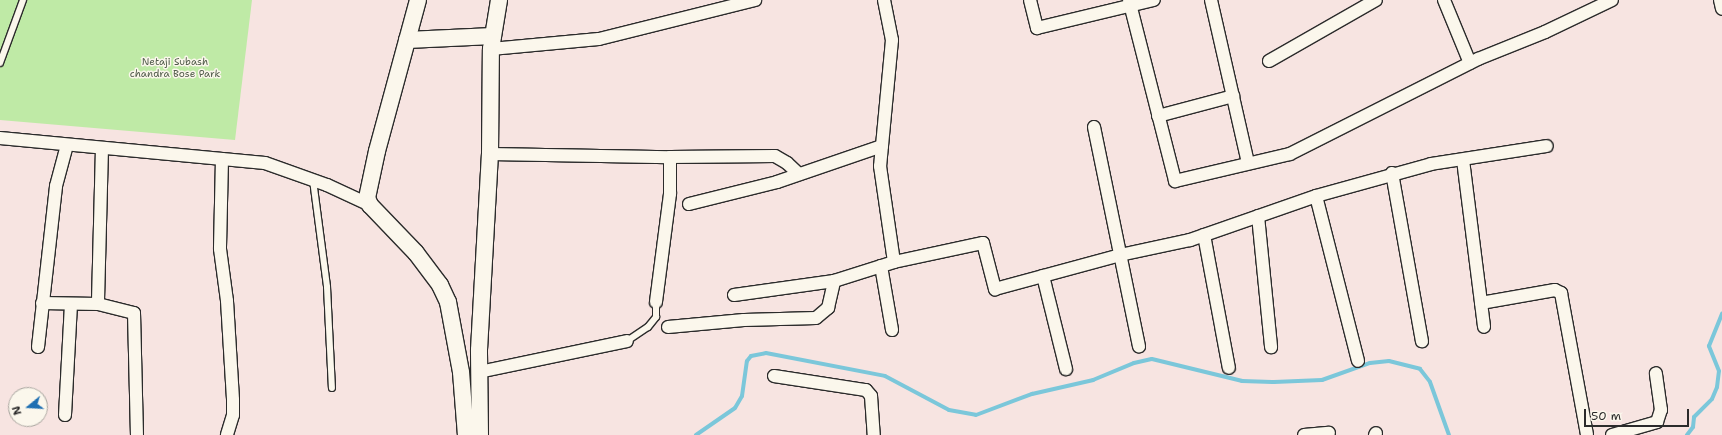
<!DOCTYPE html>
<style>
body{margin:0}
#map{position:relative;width:1722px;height:435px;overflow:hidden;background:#f7e4e1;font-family:"Shantell Sans",sans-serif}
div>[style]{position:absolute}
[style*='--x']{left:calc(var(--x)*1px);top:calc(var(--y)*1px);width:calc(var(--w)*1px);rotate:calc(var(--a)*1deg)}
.green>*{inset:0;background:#bfeaa6}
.stream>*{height:4px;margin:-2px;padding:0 2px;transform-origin:2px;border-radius:2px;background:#7bc7da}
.roads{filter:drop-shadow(1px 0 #2b2b2b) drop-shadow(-1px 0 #2b2b2b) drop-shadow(0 1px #2b2b2b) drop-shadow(0 -1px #2b2b2b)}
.service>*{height:6px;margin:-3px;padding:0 3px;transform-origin:3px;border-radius:3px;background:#fbf7ec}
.minor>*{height:12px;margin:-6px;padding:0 6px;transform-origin:6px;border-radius:6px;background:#fbf7ec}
.secondary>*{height:16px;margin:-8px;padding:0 8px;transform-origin:8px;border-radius:8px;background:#fbf7ec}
span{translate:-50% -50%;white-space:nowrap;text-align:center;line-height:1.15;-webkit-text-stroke:3px #fbf7ec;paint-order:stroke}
.park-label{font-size:10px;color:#505b4a}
.north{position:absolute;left:8px;top:387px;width:40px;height:40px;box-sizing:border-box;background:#fbf7ec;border:1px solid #a8a59f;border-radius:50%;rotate:252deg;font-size:11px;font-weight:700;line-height:16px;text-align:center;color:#2b2b2b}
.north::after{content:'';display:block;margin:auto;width:14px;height:18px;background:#1f6fb2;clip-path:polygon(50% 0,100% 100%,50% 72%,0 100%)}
.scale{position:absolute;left:1584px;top:409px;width:105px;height:18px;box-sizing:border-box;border:2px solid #2b2b2b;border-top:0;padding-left:5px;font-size:12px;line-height:14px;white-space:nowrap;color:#2b2b2b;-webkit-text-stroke:3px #fbf7ec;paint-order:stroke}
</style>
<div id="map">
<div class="green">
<div style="clip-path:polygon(0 0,252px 0,235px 140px,0 120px)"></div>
</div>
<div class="stream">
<div style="--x:696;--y:435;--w:47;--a:-34.7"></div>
<div style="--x:735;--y:408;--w:14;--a:-60"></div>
<div style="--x:742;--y:396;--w:35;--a:-82"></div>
<div style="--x:747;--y:361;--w:6;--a:-51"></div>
<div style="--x:751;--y:356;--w:15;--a:-11"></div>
<div style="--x:766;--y:353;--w:121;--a:10.9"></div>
<div style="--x:885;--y:376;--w:72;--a:28"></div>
<div style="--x:949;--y:410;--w:27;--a:10"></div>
<div style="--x:976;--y:415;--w:60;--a:-20.6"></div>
<div style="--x:1032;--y:394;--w:63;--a:-12.9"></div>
<div style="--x:1093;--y:380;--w:44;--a:-22.5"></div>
<div style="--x:1134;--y:363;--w:18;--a:-13"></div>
<div style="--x:1152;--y:359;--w:93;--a:13.7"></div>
<div style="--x:1242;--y:381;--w:32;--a:2"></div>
<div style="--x:1274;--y:382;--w:48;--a:-2.4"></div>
<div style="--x:1322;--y:380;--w:51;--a:-19.5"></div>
<div style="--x:1370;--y:363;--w:19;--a:-6"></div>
<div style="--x:1389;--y:361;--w:32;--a:14"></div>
<div style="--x:1420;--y:369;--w:16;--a:52"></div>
<div style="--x:1430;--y:382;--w:56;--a:70.3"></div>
<div style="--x:1687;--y:435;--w:10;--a:-53"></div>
<div style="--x:1693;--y:427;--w:10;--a:-84"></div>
<div style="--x:1694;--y:417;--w:25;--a:-45"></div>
<div style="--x:1712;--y:399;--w:13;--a:-67"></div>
<div style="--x:1717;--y:387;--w:16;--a:-83"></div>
<div style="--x:1719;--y:371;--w:27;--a:-112"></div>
<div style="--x:1709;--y:346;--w:35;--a:-68"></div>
</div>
<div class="roads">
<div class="service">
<div style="--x:0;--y:63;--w:67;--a:-69.9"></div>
<div style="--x:313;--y:180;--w:108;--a:82.5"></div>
<div style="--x:327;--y:287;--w:101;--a:87.2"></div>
<div style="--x:627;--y:341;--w:25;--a:-34"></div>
<div style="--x:648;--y:327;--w:13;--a:-51"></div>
<div style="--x:656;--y:317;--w:15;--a:-90"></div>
</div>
<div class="minor">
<div style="--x:884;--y:0;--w:41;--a:78.7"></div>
<div style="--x:892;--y:40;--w:127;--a:95.4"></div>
<div style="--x:880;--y:166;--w:97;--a:81.7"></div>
<div style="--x:894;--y:262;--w:91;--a:-12.1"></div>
<div style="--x:983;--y:243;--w:48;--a:75.4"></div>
<div style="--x:995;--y:289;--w:130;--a:-15.2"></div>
<div style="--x:1120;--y:255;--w:72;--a:-12.1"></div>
<div style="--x:1190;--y:240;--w:133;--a:-19.2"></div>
<div style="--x:1316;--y:196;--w:170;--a:75.7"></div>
<div style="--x:1030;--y:0;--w:29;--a:76"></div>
<div style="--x:1037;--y:28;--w:120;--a:-13.5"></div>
<div style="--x:1129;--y:0;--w:187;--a:75.7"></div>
<div style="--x:1175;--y:181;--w:118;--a:-13.2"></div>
<div style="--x:1290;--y:154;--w:211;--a:-26.8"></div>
<div style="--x:1478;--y:59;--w:72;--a:-21.9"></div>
<div style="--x:1545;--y:32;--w:74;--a:-25.5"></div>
<div style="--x:1211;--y:0;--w:167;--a:77.2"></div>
<div style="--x:1444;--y:0;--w:68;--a:67.6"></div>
<div style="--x:1720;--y:0;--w:9;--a:77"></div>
<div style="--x:491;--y:49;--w:108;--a:-5.3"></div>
<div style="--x:599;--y:39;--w:161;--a:-14"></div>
<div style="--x:1269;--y:61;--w:123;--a:-29.7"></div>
<div style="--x:1158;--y:116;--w:78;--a:-14.9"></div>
<div style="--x:1094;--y:127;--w:224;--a:78.4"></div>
<div style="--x:0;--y:138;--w:266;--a:5.4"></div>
<div style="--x:265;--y:163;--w:66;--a:19.5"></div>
<div style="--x:327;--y:185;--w:47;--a:24.9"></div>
<div style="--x:102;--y:148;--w:156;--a:91.5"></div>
<div style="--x:98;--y:304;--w:37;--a:14"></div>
<div style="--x:134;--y:313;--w:122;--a:88.6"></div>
<div style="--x:490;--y:154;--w:180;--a:1"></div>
<div style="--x:670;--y:157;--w:37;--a:90"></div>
<div style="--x:670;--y:194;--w:109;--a:97.4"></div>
<div style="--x:670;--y:157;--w:105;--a:-0.5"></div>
<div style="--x:775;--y:156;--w:14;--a:30"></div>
<div style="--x:787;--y:163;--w:16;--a:43"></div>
<div style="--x:222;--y:159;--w:90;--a:91.3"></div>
<div style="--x:220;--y:249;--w:52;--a:82.3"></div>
<div style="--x:227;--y:301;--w:99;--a:86.5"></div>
<div style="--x:233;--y:400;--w:15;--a:90"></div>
<div style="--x:233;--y:415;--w:21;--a:107"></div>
<div style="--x:1463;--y:160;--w:168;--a:82.8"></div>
<div style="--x:1392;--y:173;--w:171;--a:79.9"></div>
<div style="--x:1316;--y:196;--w:119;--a:-15.5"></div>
<div style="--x:1431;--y:164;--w:117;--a:-8.8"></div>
<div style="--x:689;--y:204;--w:91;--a:-14"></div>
<div style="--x:777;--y:182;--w:111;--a:-18.9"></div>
<div style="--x:1258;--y:216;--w:132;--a:84.3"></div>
<div style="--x:1204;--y:235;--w:135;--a:79.4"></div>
<div style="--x:881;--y:266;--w:65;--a:80.2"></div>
<div style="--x:1043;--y:276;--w:96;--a:76.1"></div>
<div style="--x:734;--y:295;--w:101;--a:-8"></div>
<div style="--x:834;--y:281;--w:63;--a:-17.6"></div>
<div style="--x:42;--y:303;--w:56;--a:1"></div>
<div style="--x:1481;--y:303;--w:75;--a:-10"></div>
<div style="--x:1555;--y:290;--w:7;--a:27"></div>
<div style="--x:1561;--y:293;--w:144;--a:79.6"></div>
<div style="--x:668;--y:327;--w:76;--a:-5.3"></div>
<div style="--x:744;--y:320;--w:72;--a:-1.6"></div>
<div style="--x:816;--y:318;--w:16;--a:-40"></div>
<div style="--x:828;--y:308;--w:28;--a:-77"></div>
<div style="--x:38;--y:347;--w:162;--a:-83.6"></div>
<div style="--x:56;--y:186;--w:42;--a:-75"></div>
<div style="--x:479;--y:372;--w:151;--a:-11.8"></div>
<div style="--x:774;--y:376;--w:93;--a:8.7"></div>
<div style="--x:866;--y:390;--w:8;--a:50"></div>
<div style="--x:871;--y:396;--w:39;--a:86"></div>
<div style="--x:65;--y:415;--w:111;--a:-86.9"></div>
<div style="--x:1304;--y:435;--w:25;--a:-5"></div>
<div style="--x:1375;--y:435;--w:2;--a:-63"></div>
<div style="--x:1612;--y:435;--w:47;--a:-16.1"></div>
<div style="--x:1657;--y:422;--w:13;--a:-72"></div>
<div style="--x:1661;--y:410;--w:37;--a:-98"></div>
</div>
<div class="secondary">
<div style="--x:418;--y:0;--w:156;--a:105.2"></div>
<div style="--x:377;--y:151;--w:48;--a:102"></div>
<div style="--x:367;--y:198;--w:8;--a:67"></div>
<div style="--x:370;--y:205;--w:66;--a:46.2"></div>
<div style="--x:416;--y:253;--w:40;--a:53"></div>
<div style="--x:440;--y:285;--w:19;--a:65"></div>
<div style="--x:448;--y:302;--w:71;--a:79.5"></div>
<div style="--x:461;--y:372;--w:63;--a:85.5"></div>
<div style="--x:407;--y:40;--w:86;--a:-2.7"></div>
<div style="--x:480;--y:435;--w:85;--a:-90.7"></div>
<div style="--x:479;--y:350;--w:196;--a:-86.8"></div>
<div style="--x:490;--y:154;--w:105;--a:-89.5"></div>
<div style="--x:491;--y:49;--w:50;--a:-80.7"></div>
</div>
</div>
<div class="park-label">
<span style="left:175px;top:67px">Netaji Subash<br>chandra Bose Park</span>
</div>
<div class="north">N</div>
<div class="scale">50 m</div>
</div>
